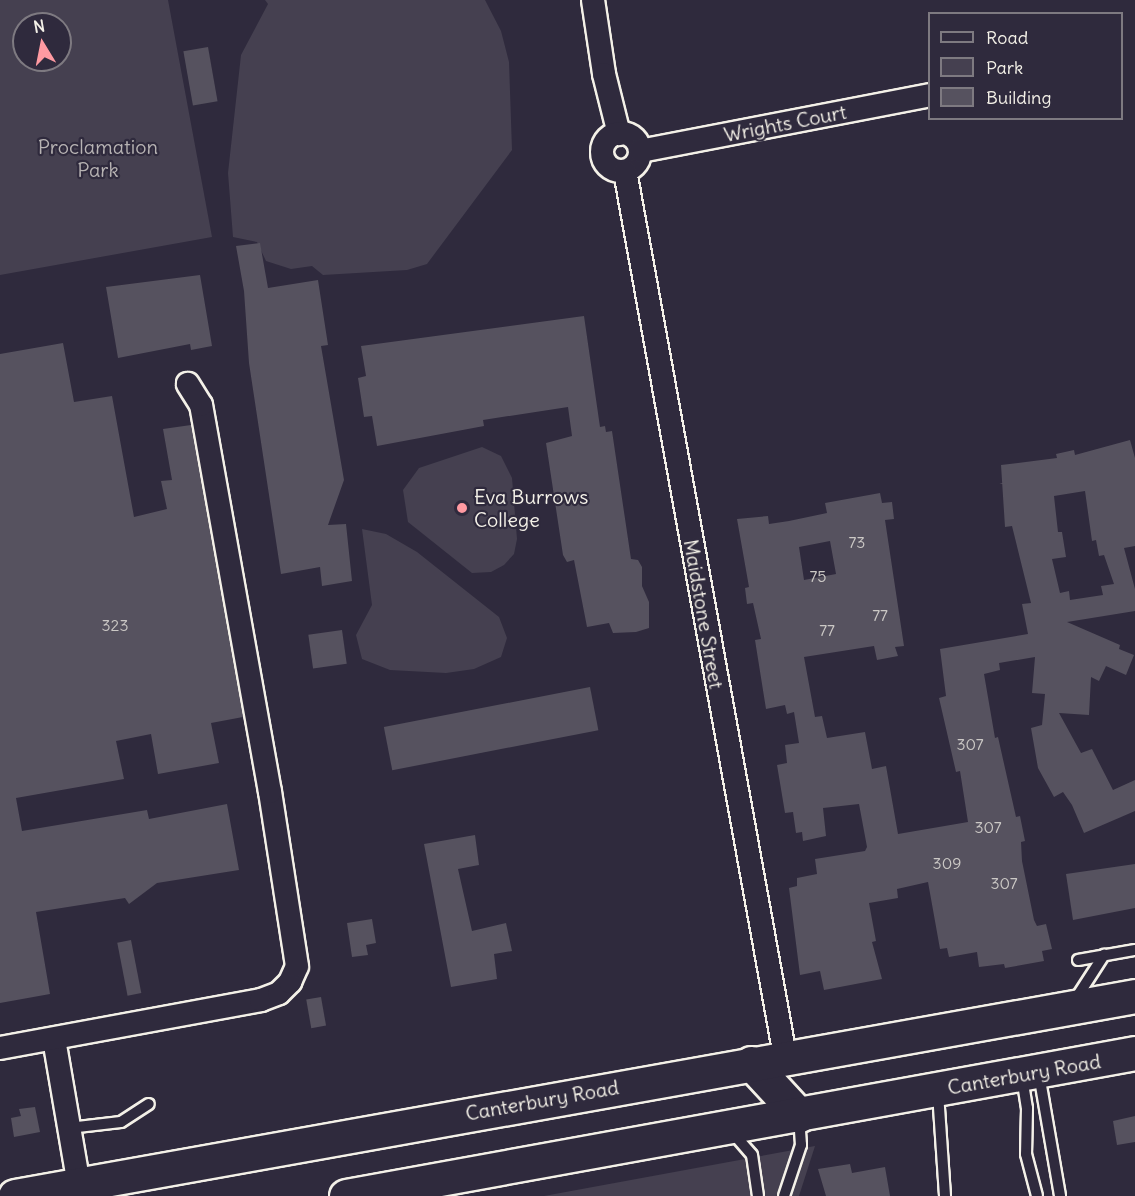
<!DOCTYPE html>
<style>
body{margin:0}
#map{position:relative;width:1135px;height:1196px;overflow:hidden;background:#2f2a3d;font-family:Delius,sans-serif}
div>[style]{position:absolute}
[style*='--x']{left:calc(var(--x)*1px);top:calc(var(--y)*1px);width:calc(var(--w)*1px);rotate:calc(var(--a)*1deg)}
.green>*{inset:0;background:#454050}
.building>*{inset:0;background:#56525f;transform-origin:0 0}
.roads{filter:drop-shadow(2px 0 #f4f1e8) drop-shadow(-2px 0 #f4f1e8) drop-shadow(0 2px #f4f1e8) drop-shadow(0 -2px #f4f1e8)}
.lane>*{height:10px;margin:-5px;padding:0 5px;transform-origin:5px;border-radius:5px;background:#2f2a3d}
.street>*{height:22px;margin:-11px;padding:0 11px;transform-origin:11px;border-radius:11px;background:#2f2a3d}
.street>.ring{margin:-11px;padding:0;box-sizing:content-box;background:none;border:22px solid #2f2a3d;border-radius:50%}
.primary>*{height:33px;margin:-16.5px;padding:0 16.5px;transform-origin:16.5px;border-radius:16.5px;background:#2f2a3d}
.dots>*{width:16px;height:16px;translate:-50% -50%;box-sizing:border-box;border:3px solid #2f2a3d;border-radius:50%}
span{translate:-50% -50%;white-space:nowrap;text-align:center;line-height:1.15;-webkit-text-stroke:4.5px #2f2a3d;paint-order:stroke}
.number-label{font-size:16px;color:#ccc9c6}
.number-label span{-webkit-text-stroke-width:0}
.street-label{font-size:20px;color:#f4f1e8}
.park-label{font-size:20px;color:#b7b3b3}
.poi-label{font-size:20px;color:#f4f1e8}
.left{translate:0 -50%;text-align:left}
.legend{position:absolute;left:928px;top:12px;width:195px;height:108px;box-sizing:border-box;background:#2f2a3d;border:2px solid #7e7a81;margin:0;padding:8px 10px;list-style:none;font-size:18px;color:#f4f1e8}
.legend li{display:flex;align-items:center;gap:12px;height:30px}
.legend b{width:30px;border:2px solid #7e7a81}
.north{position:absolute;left:12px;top:12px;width:60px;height:60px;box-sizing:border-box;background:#2f2a3d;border:2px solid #7e7a81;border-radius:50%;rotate:350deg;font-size:16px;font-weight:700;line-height:24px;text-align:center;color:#f4f1e8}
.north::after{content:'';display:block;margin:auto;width:21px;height:27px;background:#ff9aa2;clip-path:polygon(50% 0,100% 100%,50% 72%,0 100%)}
</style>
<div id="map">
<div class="green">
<div style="clip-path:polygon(evenodd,0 0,168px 0,212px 237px,0 275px,0 0,24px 24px,60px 24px,60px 60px,24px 60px,24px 24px)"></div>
<div style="clip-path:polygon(265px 0,485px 0,501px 31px,509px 62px,512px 150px,427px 264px,407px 270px,323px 275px,312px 266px,291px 269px,266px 261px,257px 242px,233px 237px,228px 173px,241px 55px,268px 4px)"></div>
<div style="clip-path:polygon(482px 447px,501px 456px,512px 478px,517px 539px,514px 554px,504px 565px,491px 572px,472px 573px,408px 522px,403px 490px,419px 468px)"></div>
<div style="clip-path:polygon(362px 529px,386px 534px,417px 552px,499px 617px,507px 638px,501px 657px,474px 669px,446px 673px,390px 670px,362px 659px,356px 635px,372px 605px)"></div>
<div style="clip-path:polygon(815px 1146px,799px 1196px,544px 1196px)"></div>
</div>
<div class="building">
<div style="left:208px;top:47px;width:55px;height:25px;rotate:80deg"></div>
<div style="clip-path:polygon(260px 243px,268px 288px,318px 280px,328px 345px,321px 346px,344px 480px,328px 525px,346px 524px,352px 581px,322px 586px,320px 567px,281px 574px,249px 363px,244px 291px,236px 246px)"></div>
<div style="clip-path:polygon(200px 275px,212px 346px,191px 350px,190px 344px,118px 358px,106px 287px)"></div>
<div style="clip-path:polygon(584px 316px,600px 427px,605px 426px,606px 432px,612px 431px,631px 559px,638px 560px,642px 567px,642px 586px,649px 602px,649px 628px,636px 632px,613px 633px,609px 623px,587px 627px,574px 560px,567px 562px,563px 555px,546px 443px,572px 436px,568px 407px,483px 420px,484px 426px,377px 446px,372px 416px,364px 417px,358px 378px,366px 376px,361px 346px)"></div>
<div style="clip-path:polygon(63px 343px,74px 402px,112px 396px,134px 517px,167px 509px,161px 481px,172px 480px,163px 429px,191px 425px,243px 717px,211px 723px,219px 763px,158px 774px,151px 734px,116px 741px,124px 779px,16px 798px,22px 831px,147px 810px,149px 819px,227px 804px,239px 870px,157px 883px,129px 904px,125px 898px,36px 912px,50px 994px,0 1003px,0 354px)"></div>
<div style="clip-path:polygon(evenodd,1130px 440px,1135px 458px,1135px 546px,1124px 548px,1135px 589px,1135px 611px,1067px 622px,1120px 645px,1119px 649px,1134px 655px,1126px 675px,1106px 666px,1099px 681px,1091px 677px,1089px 715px,1059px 713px,1081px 753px,1092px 749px,1113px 790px,1135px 780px,1135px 811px,1084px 833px,1072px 805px,1063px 792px,1054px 797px,1038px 768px,1031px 728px,1042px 725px,1045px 694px,1032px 693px,1035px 657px,999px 663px,1000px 670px,984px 674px,995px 738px,998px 737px,1016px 817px,1020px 816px,1025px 841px,1021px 842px,1022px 861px,1034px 920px,1037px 926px,1046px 924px,1052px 949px,1042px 951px,1044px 961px,1005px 968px,1004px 964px,979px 967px,977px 952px,949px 957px,947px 948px,940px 949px,928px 882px,897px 889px,898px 898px,869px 903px,876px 941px,872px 942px,882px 979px,824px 990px,820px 971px,800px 975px,789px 888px,797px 886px,797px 878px,817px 874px,815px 859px,865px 851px,867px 847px,859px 804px,823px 808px,826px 836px,803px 841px,802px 832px,796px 833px,793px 812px,785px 813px,777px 765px,787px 763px,785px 745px,799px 743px,794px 712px,787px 714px,785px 705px,766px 709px,755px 640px,761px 639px,753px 603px,747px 604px,745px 588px,749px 587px,737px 519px,768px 516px,769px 524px,789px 521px,827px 513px,825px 503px,880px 493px,882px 503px,892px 502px,894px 519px,885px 520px,904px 646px,895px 647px,898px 656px,877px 660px,874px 646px,804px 657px,815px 717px,822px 716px,827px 738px,865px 732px,872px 769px,886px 766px,898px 834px,968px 822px,960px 771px,956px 772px,939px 698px,946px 696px,940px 649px,1028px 634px,1022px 604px,1031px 603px,1012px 526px,1005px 527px,1001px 465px,1057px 458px,1056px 454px,1074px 450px,1075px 455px,1130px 440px,1085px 491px,1092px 541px,1096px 540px,1099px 556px,1104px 555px,1114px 584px,1101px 586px,1103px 595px,1070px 600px,1069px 591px,1060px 593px,1052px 559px,1066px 557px,1062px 532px,1058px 532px,1054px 496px,1085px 491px,1130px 440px,830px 541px,836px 574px,804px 580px,799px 547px,830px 541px)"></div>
<div style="left:342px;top:630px;width:34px;height:34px;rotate:82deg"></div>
<div style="left:590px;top:687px;width:44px;height:210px;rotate:79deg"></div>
<div style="clip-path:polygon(475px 835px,479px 865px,458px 869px,472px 931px,506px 923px,512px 951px,494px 954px,497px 979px,451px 987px,424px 844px)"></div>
<div style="clip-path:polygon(1135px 864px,1135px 908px,1073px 920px,1066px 874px)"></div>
<div style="clip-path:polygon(372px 919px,376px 943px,366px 945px,368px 955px,352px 957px,347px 923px)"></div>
<div style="left:131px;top:940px;width:54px;height:14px;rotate:79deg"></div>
<div style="left:321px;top:997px;width:29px;height:15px;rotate:80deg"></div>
<div style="clip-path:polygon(35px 1107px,40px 1132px,14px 1137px,11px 1118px,21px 1116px,19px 1109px)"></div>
<div style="clip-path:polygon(1135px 1116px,1135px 1142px,1117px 1145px,1113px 1121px)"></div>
<div style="clip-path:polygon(850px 1164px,852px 1173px,885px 1167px,890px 1196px,826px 1196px,818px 1169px)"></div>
</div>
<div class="roads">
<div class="lane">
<div style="--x:1078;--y:960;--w:58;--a:-10"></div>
<div style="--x:1075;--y:1000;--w:54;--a:-57.2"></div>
<div style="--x:1039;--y:1074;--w:124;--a:80.2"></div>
<div style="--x:1022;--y:1077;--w:31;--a:81"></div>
<div style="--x:1027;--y:1108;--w:46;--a:91.2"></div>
<div style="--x:1026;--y:1154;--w:43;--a:75.3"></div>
<div style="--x:938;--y:1093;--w:103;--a:86.1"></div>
<div style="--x:69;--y:1128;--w:52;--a:-6.6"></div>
<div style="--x:121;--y:1122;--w:33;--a:-33"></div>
<div style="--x:732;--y:1132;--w:30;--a:49"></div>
<div style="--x:752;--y:1155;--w:41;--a:81.7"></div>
<div style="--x:784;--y:1196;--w:54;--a:-71.6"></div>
<div style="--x:801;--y:1145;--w:27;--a:-94"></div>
</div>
<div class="street">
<div style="--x:593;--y:0;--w:75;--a:81.5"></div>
<div style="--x:604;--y:74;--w:62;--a:76"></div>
<div class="ring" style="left:602px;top:133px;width:16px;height:16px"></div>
<div style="--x:640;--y:151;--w:295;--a:-10.9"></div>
<div style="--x:625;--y:171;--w:899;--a:79.75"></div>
<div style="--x:54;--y:1039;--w:148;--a:80.3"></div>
<div style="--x:0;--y:1048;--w:265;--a:-10.4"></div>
<div style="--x:261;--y:1000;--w:19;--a:-21"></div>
<div style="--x:279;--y:993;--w:16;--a:-45"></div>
<div style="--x:290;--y:982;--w:17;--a:-66"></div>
<div style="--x:297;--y:966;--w:176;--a:-98.8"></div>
<div style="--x:270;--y:792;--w:393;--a:-100.1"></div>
<div style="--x:201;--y:405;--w:25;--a:-122"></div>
</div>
<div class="primary">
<div style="--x:751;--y:1063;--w:71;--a:47.3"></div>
<div style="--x:15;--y:1196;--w:1138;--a:-10.12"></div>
<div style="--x:346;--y:1196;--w:802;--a:-10.27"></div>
</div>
</div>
<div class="dots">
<div style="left:462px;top:508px;background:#ff9aa2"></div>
</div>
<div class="number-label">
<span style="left:857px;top:542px">73</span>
<span style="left:818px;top:576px">75</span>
<span style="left:880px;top:615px">77</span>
<span style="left:115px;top:625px">323</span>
<span style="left:827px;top:630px">77</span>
<span style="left:970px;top:744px">307</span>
<span style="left:988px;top:827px">307</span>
<span style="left:947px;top:863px">309</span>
<span style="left:1004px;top:883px">307</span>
</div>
<div class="street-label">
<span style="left:785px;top:123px;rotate:-11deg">Wrights Court</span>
<span style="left:704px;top:614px;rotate:80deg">Maidstone Street</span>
<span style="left:1024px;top:1074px;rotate:-10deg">Canterbury Road</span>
<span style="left:542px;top:1100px;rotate:-10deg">Canterbury Road</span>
</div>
<div class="park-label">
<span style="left:98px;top:158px">Proclamation<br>Park</span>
</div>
<div class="poi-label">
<span class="left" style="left:474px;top:508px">Eva Burrows<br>College</span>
</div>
<ul class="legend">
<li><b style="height:8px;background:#2f2a3d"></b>Road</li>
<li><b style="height:16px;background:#454050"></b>Park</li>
<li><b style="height:16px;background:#56525f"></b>Building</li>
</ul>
<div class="north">N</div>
</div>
